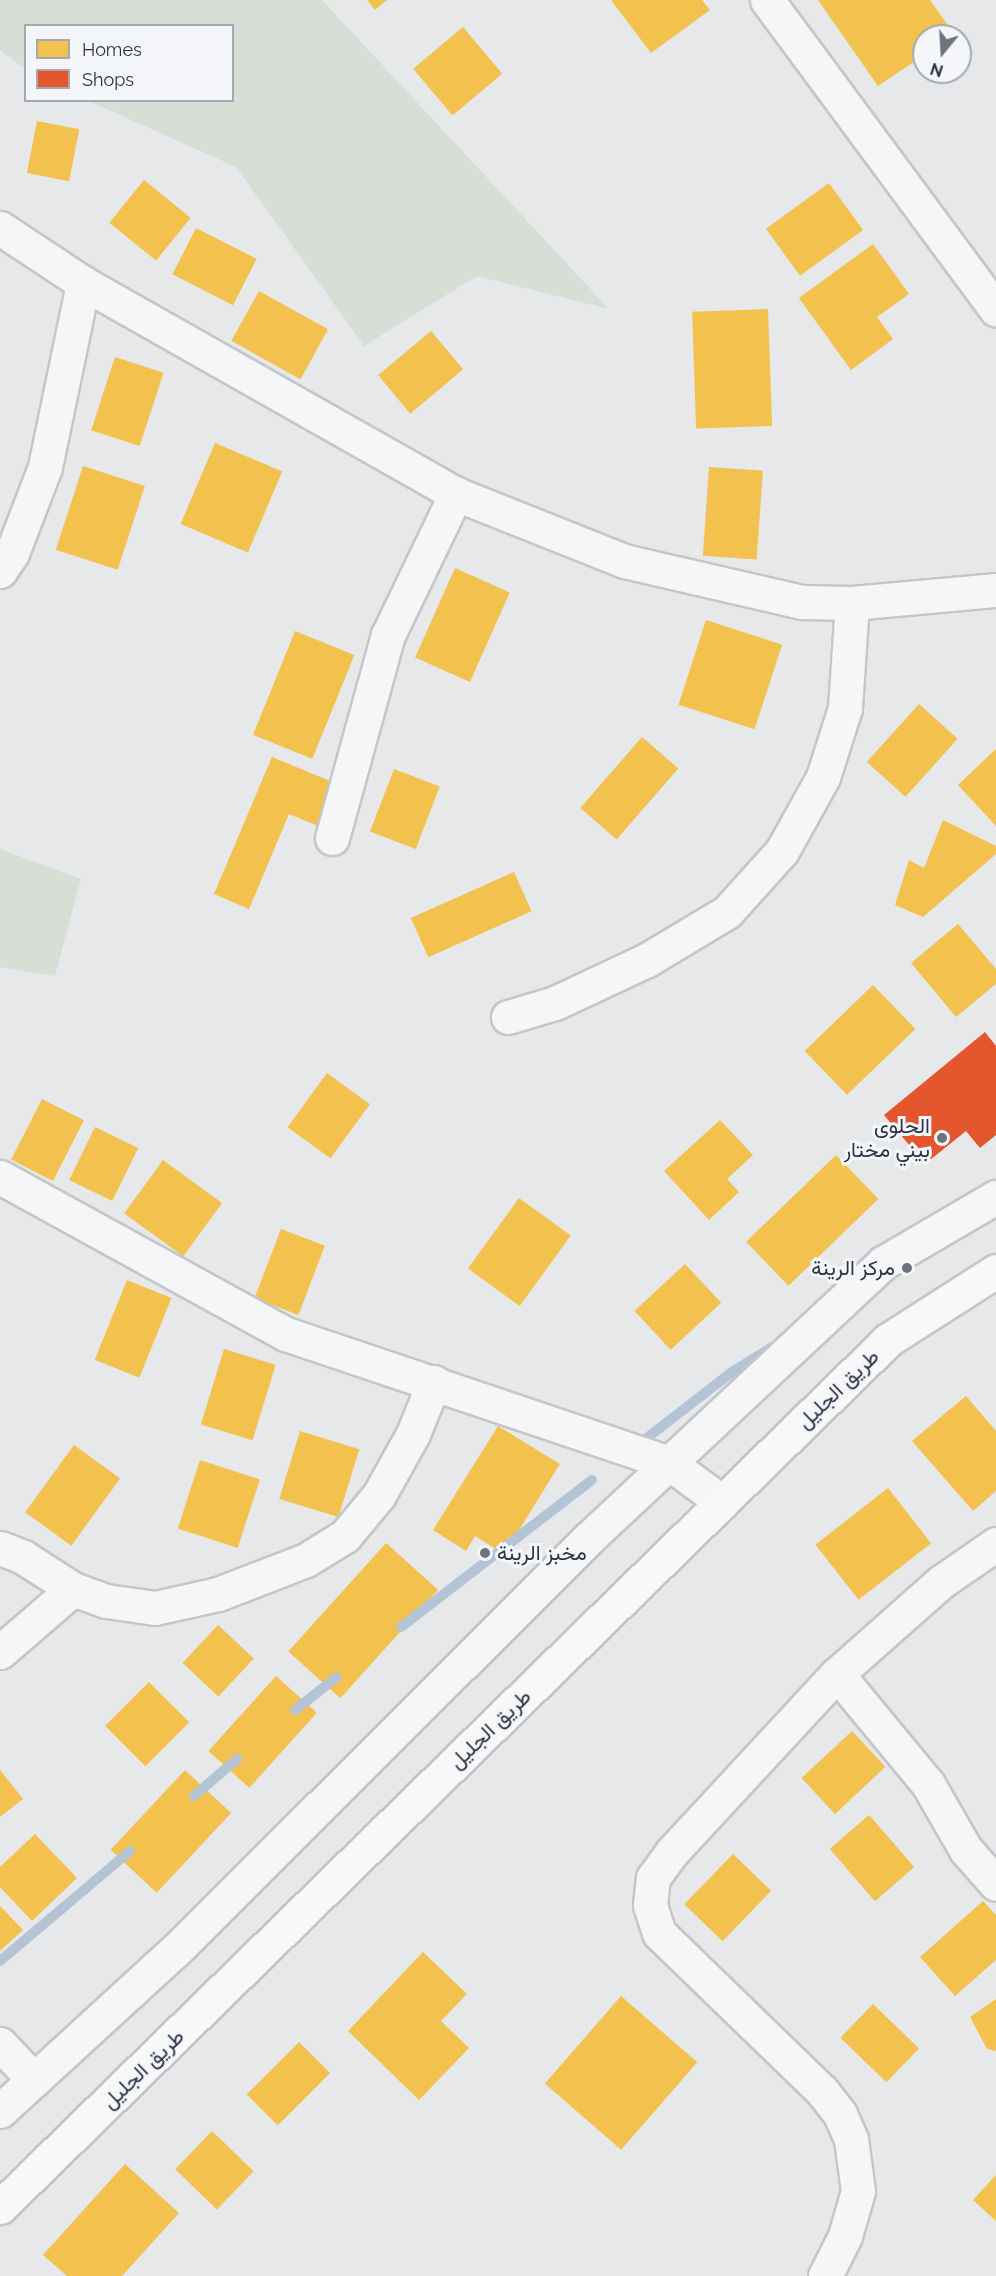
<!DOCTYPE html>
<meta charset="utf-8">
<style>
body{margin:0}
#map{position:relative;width:996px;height:2276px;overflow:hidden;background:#e6e8ea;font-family:Raleway,Vazirmatn,sans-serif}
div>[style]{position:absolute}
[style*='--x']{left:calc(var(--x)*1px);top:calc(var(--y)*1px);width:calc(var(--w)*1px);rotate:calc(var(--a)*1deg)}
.green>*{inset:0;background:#d6ded6}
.homes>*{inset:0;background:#f2c14e;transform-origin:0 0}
.shops>*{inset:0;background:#e4572e}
.stream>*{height:10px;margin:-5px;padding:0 5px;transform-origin:5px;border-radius:5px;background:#b4c4d5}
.roads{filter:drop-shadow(2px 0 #c4c6c8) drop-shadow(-2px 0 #c4c6c8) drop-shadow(0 2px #c4c6c8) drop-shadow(0 -2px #c4c6c8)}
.minor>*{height:33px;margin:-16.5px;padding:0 16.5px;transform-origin:16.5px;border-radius:16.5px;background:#f5f6f7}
.major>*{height:33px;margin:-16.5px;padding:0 16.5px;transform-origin:16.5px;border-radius:16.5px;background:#f8f8f8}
.dots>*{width:16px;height:16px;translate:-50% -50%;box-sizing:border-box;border:3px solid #f4f6f9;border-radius:50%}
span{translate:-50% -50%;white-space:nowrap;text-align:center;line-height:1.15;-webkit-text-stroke:6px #f4f6f9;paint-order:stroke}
.poi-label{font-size:21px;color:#2b3445}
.right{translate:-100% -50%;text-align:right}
.left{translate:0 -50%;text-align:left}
.street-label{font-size:21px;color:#2b3445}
.legend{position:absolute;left:24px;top:24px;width:210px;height:78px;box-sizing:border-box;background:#f4f6f9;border:2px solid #a4a8b1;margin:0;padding:8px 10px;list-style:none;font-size:18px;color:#2b3445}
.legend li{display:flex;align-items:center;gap:12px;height:30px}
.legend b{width:30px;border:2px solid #a4a8b1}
.north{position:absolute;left:912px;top:24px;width:60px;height:60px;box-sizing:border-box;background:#f4f6f9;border:2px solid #a4a8b1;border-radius:50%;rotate:198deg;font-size:16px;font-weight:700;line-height:24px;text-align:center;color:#2b3445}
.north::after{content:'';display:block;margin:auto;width:21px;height:27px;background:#6c737f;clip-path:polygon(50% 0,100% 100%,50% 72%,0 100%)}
</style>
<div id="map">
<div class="green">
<div style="clip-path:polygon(0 0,322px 0,609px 309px,477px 276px,364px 346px,236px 167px,89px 101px,232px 100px,232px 26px,26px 26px,25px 69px,0 50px)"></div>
<div style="clip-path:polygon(0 849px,81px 879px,55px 976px,0 967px)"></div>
</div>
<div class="homes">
<div style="clip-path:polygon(367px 0,387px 0,375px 10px)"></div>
<div style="clip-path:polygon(611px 0,702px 0,710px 10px,651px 53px)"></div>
<div style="clip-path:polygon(818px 0,930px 0,954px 34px,924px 36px,924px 55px,878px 86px)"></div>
<div style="left:463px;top:27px;width:61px;height:65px;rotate:50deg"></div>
<div style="left:37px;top:121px;width:43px;height:53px;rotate:11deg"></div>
<div style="left:144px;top:180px;width:60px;height:55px;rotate:39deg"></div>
<div style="left:829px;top:183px;width:58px;height:78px;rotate:54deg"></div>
<div style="left:196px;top:228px;width:68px;height:52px;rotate:27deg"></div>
<div style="clip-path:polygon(873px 244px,909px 294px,877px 317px,893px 339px,851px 370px,799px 298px)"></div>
<div style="left:259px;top:291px;width:79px;height:57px;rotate:29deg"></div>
<div style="left:768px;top:309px;width:117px;height:76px;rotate:88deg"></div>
<div style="left:431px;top:331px;width:50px;height:69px;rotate:50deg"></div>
<div style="left:115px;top:357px;width:51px;height:77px;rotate:18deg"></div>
<div style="left:215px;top:443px;width:73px;height:88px;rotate:23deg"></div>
<div style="left:83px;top:466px;width:65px;height:88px;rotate:18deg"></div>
<div style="left:709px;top:467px;width:54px;height:89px;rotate:4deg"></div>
<div style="left:455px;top:568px;width:60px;height:98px;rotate:24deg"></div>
<div style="left:706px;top:620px;width:80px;height:89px;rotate:18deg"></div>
<div style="left:295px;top:631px;width:64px;height:112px;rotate:22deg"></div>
<div style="left:919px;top:704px;width:52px;height:78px;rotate:42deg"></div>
<div style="left:642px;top:737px;width:48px;height:94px;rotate:41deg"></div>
<div style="clip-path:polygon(996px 749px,996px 826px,958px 785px)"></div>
<div style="clip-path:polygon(272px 757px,335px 783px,318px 826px,289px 814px,249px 909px,214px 894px)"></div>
<div style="left:394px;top:769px;width:49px;height:67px;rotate:21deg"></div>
<div style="clip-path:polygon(943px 820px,996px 846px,996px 854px,923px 917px,895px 905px,909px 860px,924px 868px)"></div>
<div style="left:514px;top:872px;width:43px;height:113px;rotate:66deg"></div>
<div style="clip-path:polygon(958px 924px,996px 969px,996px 984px,956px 1017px,911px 963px)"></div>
<div style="left:873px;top:985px;width:61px;height:95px;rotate:46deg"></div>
<div style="left:327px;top:1073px;width:53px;height:67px;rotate:36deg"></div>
<div style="left:42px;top:1099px;width:47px;height:68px;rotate:27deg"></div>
<div style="clip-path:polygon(720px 1120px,753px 1155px,727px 1179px,739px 1192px,709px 1220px,664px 1171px)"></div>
<div style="left:95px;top:1127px;width:48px;height:59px;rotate:26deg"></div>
<div style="left:836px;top:1155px;width:61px;height:125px;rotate:46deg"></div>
<div style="left:163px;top:1160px;width:73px;height:66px;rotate:36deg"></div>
<div style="left:519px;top:1198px;width:64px;height:87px;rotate:36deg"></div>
<div style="left:281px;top:1229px;width:47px;height:74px;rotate:21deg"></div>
<div style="left:685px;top:1264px;width:53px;height:69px;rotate:47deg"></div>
<div style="left:127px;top:1280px;width:48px;height:86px;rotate:22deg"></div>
<div style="left:224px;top:1349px;width:54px;height:79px;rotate:17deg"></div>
<div style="clip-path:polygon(966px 1396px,996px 1431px,996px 1491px,973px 1511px,912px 1441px)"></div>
<div style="clip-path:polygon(498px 1426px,560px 1464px,504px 1554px,475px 1536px,466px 1551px,433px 1530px)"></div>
<div style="left:300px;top:1431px;width:62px;height:71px;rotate:17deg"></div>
<div style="left:74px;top:1445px;width:57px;height:83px;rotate:36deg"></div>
<div style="left:200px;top:1460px;width:63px;height:72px;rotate:18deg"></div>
<div style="left:888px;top:1488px;width:70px;height:92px;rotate:52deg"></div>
<div style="left:386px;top:1543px;width:70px;height:146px;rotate:42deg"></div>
<div style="left:218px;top:1625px;width:49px;height:52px;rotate:43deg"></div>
<div style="left:276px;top:1676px;width:55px;height:101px;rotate:42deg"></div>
<div style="left:149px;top:1682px;width:57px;height:62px;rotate:45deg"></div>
<div style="left:852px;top:1731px;width:49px;height:69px;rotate:47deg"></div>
<div style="clip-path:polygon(0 1770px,23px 1799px,0 1817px)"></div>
<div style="left:185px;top:1770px;width:63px;height:109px;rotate:43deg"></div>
<div style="left:869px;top:1815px;width:69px;height:52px;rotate:49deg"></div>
<div style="clip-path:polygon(35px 1834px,77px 1878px,32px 1921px,0 1887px,0 1867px)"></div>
<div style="left:733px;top:1854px;width:53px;height:70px;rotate:44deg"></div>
<div style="clip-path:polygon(983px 1901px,996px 1915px,996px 1960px,955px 1996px,920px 1957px)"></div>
<div style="clip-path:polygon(0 1906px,23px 1930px,0 1951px)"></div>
<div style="clip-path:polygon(423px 1952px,467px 1994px,441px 2021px,469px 2048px,419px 2100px,348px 2031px)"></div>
<div style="left:621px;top:1996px;width:101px;height:116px;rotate:41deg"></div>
<div style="clip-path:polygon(996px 1999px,996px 2051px,987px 2049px,970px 2017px)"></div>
<div style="left:873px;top:2004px;width:64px;height:47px;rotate:44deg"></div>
<div style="left:299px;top:2042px;width:44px;height:74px;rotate:45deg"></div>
<div style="left:212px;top:2131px;width:58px;height:53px;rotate:44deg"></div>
<div style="clip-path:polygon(125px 2164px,179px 2213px,122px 2276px,67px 2276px,43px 2255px)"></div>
<div style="clip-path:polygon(996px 2175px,996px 2221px,973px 2200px)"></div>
</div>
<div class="shops">
<div style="clip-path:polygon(985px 1032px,996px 1046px,996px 1135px,980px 1148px,966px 1131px,925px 1164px,884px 1115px)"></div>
</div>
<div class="stream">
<div style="--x:643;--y:1441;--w:113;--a:-37.8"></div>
<div style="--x:732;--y:1372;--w:49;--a:-31.8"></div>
<div style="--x:401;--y:1627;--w:241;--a:-37.6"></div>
<div style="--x:295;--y:1710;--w:53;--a:-38.2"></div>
<div style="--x:194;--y:1796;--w:57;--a:-40.7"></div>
<div style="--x:0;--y:1961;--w:170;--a:-40.2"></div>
</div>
<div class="roads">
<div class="minor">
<div style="--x:767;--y:0;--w:385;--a:53.5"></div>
<div style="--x:0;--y:228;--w:100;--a:33.5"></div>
<div style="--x:83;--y:283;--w:429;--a:29.5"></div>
<div style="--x:456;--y:494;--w:181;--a:21.7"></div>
<div style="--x:624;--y:561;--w:183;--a:13"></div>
<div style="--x:802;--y:602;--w:50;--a:1.1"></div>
<div style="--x:852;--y:603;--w:145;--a:-5.2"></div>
<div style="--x:0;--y:571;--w:22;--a:-56"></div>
<div style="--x:12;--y:553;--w:92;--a:-69"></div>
<div style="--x:45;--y:467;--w:188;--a:-78.3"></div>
<div style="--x:332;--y:838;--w:211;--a:-74.6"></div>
<div style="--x:388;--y:635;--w:157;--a:-64.3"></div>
<div style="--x:508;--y:1017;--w:49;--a:-16.6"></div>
<div style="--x:555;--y:1003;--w:102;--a:-25.1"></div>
<div style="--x:647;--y:960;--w:93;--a:-31"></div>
<div style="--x:727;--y:912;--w:82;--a:-48"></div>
<div style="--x:782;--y:851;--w:85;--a:-61"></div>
<div style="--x:823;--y:777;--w:72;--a:-72.3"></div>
<div style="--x:845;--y:708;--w:105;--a:-86.2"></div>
<div style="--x:0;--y:1177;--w:326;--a:28.8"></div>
<div style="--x:286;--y:1334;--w:404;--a:18.6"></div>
<div style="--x:669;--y:1463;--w:66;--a:36.3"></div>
<div style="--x:0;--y:1548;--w:25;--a:21"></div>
<div style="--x:23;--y:1557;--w:59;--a:32.6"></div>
<div style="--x:73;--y:1589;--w:35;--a:20"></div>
<div style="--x:106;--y:1601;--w:49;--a:8.1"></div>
<div style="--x:155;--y:1608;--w:65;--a:-12.5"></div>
<div style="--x:218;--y:1594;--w:94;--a:-21.1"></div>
<div style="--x:306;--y:1560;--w:46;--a:-31.6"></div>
<div style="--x:345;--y:1536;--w:53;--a:-50.3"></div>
<div style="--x:379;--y:1495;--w:70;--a:-60.9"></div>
<div style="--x:413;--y:1434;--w:56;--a:-68"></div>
<div style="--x:0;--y:1652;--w:96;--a:-40.8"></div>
<div style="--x:837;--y:1674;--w:143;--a:50.4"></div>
<div style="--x:928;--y:1784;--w:76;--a:60.1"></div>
<div style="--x:966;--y:1850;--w:45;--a:48.6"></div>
<div style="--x:0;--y:2044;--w:48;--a:46.7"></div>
<div style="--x:0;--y:2111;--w:239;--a:-42.5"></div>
<div style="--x:176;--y:1950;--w:582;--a:-44.93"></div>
<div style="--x:588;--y:1539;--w:404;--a:-43.1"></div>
<div style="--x:883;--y:1263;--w:131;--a:-30.3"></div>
<div style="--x:825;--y:2276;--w:45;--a:-63.4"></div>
<div style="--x:845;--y:2236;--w:47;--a:-73.9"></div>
<div style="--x:858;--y:2191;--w:52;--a:-97.7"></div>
<div style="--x:851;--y:2139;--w:27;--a:-114"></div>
<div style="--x:840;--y:2114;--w:29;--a:-128"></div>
<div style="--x:822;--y:2091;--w:227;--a:-135.9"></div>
<div style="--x:659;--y:1933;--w:29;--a:-108"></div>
<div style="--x:650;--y:1905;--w:27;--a:-84"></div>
<div style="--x:653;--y:1878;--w:31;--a:-54"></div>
<div style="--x:671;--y:1853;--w:244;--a:-47.2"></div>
<div style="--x:837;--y:1674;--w:139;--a:-41.5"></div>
<div style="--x:941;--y:1582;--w:67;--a:-34.6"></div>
</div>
<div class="major">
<div style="--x:0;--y:2207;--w:1241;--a:-44.31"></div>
<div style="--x:888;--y:1340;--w:128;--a:-32.6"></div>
</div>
</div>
<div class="dots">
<div style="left:942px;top:1138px;background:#6c737f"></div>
<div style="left:907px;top:1268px;background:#6c737f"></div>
<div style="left:485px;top:1553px;background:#6c737f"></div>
</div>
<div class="poi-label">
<span class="right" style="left:930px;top:1138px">الحلوى<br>بيني مختار</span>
<span class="right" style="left:895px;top:1268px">مركز الرينة</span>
<span class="left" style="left:497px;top:1553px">مخبز الرينة</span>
</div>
<div class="street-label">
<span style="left:838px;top:1389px;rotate:-44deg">طريق الجليل</span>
<span style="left:490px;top:1729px;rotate:-44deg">طريق الجليل</span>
<span style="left:143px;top:2069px;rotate:-44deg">طريق الجليل</span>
</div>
<ul class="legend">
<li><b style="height:16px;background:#f2c14e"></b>Homes</li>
<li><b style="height:16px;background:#e4572e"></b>Shops</li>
</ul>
<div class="north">N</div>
</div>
